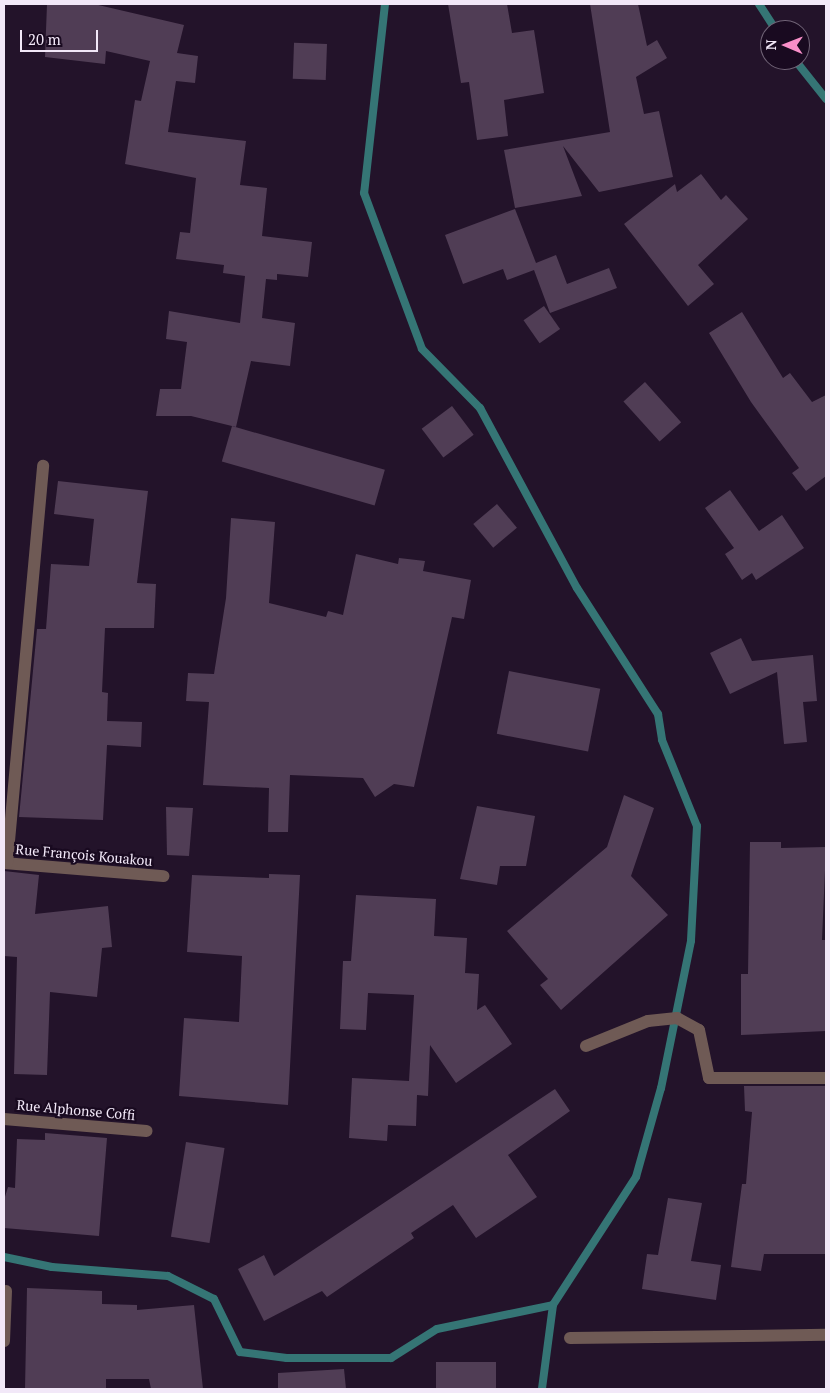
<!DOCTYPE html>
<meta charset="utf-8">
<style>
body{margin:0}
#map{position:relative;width:830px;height:1393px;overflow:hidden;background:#23132a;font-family:"PT Serif",serif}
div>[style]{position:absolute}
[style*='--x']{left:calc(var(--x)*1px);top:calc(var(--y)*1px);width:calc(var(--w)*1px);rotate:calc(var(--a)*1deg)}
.stream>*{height:8px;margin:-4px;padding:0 4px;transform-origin:4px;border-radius:4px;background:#357575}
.building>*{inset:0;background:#503d55;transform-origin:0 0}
.minor>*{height:12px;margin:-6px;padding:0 6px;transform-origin:6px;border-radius:6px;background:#6f5a55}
span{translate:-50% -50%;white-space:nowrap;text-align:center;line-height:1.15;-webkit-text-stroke:4.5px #190a20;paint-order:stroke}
.street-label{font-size:14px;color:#f2e8f8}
.frame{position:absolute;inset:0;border:5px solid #f2e8f8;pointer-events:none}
.north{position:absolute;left:760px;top:20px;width:50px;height:50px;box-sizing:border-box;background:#190a20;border:1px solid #706376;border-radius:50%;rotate:271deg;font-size:14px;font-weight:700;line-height:20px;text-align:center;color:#f2e8f8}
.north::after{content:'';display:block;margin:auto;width:18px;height:22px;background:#f98fc9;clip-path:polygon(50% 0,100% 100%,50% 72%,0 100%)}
.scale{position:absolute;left:20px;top:30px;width:78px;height:22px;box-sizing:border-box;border:2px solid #f2e8f8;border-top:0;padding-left:6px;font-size:15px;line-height:18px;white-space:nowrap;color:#f2e8f8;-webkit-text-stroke:4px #190a20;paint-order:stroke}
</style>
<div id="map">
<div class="stream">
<div style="--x:385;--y:4;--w:190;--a:96.3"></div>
<div style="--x:364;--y:193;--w:166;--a:69.6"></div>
<div style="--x:422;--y:349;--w:83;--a:45.5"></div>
<div style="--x:480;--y:408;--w:204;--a:61.7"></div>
<div style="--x:577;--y:588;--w:150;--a:57.3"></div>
<div style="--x:658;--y:714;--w:26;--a:81"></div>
<div style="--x:662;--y:740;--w:93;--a:67.9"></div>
<div style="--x:697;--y:826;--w:115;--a:93"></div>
<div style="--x:691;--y:941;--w:150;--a:101.5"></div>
<div style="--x:661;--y:1088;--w:92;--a:105.7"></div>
<div style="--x:636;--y:1177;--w:153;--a:123"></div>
<div style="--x:553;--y:1305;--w:85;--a:97.5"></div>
<div style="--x:759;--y:4;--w:31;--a:57"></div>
<div style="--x:795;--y:60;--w:50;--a:51.5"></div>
<div style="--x:4;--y:1257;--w:49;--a:11.8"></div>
<div style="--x:52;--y:1267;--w:116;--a:4.4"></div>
<div style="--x:168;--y:1276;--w:51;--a:26.6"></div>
<div style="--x:214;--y:1299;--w:59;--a:63.9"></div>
<div style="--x:240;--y:1352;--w:47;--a:7.3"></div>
<div style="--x:287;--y:1358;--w:104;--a:0"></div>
<div style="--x:391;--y:1358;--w:54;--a:-32.2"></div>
<div style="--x:437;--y:1329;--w:118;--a:-11.7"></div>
</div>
<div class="building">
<div style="clip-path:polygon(47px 4px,94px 4px,184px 25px,177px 53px,198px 56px,195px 83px,176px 81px,168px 132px,246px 141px,240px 185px,267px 188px,262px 236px,312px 242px,308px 277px,277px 274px,277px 280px,266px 279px,262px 318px,295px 323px,290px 366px,251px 361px,236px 427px,191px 416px,156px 416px,160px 389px,181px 389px,187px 342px,166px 339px,169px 311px,240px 323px,245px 276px,223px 273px,224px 265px,176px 259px,180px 232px,190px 233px,196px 178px,125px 164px,135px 100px,141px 101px,150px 61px,106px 51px,105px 64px,45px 57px)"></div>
<div style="clip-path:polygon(448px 4px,507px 4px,512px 33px,534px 30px,544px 93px,504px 100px,508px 136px,477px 140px,469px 82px,461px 83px)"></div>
<div style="clip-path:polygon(590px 4px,638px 4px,647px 46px,657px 40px,667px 58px,636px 77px,644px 114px,659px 111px,673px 177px,599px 192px,563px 146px,582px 196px,515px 208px,504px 150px,610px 132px)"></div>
<div style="left:327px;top:44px;width:36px;height:33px;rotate:92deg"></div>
<div style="clip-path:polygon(701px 174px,721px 200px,726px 195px,748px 219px,698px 265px,714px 284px,688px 306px,624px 224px,675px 184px,677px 192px)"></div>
<div style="clip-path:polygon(515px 209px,536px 263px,556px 255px,567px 284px,609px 268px,617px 288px,550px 313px,534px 270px,507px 280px,503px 269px,463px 284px,445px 235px)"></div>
<div style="left:544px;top:306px;width:28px;height:25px;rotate:55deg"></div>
<div style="clip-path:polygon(742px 312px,783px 378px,790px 373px,812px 402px,826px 395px,826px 476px,806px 491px,792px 473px,799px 468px,751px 402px,709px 333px)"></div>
<div style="left:645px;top:382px;width:54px;height:29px;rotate:48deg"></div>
<div style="left:452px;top:406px;width:36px;height:38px;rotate:53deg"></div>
<div style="left:232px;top:426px;width:159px;height:37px;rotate:16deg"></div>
<div style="clip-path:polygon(58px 481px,148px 491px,137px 583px,156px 584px,154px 628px,105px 628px,102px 692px,108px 693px,107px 721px,142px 722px,141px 747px,107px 745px,103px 820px,19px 817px,37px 629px,46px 629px,51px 564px,89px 566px,94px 519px,54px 514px)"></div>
<div style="clip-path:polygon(730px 490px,759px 531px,782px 515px,804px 548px,756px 580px,752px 573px,742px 580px,725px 554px,734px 548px,705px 508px)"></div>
<div style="left:497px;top:504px;width:31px;height:31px;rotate:50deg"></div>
<div style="clip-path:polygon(231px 518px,275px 522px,269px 603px,326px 617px,328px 611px,343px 615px,356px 554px,398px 564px,399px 558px,425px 561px,423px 571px,471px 580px,464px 619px,452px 617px,414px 787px,394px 784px,375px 797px,363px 778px,290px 775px,288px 832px,268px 832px,269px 788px,203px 785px,209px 702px,186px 701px,188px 673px,214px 674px,226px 598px)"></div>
<div style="clip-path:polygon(741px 638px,752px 661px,813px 655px,817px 701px,803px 702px,807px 742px,784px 744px,777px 672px,730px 694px,710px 653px)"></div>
<div style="left:509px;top:671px;width:93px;height:64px;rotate:11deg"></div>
<div style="clip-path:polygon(624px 795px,654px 808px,631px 876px,668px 915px,561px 1010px,540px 985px,548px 979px,507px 931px,607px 847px)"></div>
<div style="clip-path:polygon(477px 806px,535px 816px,526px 866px,500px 866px,497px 885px,460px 879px)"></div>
<div style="clip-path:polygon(166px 807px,193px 808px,189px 856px,167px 855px)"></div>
<div style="clip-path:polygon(750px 842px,781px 842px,781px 848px,826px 847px,822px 940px,826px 940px,826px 1031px,741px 1035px,741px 974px,748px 974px)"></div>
<div style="clip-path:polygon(4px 871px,39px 875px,35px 914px,108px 906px,112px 947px,102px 948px,97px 997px,50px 992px,47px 1075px,14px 1074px,17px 957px,4px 956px)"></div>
<div style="clip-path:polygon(269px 874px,300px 875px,288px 1105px,179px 1096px,184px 1018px,239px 1022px,242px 956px,187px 952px,192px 875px,269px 878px)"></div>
<div style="clip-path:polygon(356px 895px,436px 899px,434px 936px,467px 938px,465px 973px,479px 974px,477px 1010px,485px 1005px,512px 1044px,456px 1083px,430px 1045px,428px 1096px,417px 1095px,416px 1126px,388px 1125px,387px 1141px,349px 1138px,352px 1078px,409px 1081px,414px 995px,368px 993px,366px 1030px,340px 1029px,343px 961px,351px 961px)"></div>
<div style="clip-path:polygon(744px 1086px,826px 1086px,826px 1254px,764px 1254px,761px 1271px,731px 1267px,742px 1184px,746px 1184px,752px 1112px,745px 1111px)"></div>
<div style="clip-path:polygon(555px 1089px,570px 1111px,508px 1155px,537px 1197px,476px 1238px,453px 1205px,411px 1233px,414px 1238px,327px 1297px,322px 1291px,264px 1321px,238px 1269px,264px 1255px,274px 1276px)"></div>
<div style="clip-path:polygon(45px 1133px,107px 1138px,99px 1236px,4px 1228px,4px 1200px,8px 1187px,15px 1188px,17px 1139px,45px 1140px)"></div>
<div style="left:186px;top:1142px;width:39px;height:96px;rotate:9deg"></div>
<div style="clip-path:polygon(668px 1198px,702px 1203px,691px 1261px,721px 1265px,716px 1300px,642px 1289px,647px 1254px,658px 1255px)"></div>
<div style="clip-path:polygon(27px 1288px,102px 1291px,102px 1304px,137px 1305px,137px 1310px,194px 1305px,203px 1389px,151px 1389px,149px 1379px,106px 1379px,106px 1389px,25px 1389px)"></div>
<div style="left:496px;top:1362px;width:27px;height:60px;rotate:90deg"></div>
<div style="clip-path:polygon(344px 1369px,346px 1389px,278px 1389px,278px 1373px)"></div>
</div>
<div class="minor">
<div style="--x:4;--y:863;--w:160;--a:4.7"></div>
<div style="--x:7;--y:863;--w:399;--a:-84.8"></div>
<div style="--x:586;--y:1046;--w:67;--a:-22"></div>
<div style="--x:648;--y:1021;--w:29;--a:-6"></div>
<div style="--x:677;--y:1018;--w:25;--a:29"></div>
<div style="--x:699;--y:1030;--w:49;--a:78.2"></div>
<div style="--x:709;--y:1078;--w:117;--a:0"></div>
<div style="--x:4;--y:1119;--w:143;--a:4.8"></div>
<div style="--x:570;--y:1338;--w:256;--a:-0.7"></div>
<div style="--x:4;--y:1341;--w:50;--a:-87.7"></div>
</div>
<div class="street-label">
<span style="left:84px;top:855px;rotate:5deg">Rue François Kouakou</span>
<span style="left:76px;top:1110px;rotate:5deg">Rue Alphonse Coffi</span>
</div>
<div class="frame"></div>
<div class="north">N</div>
<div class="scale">20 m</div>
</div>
